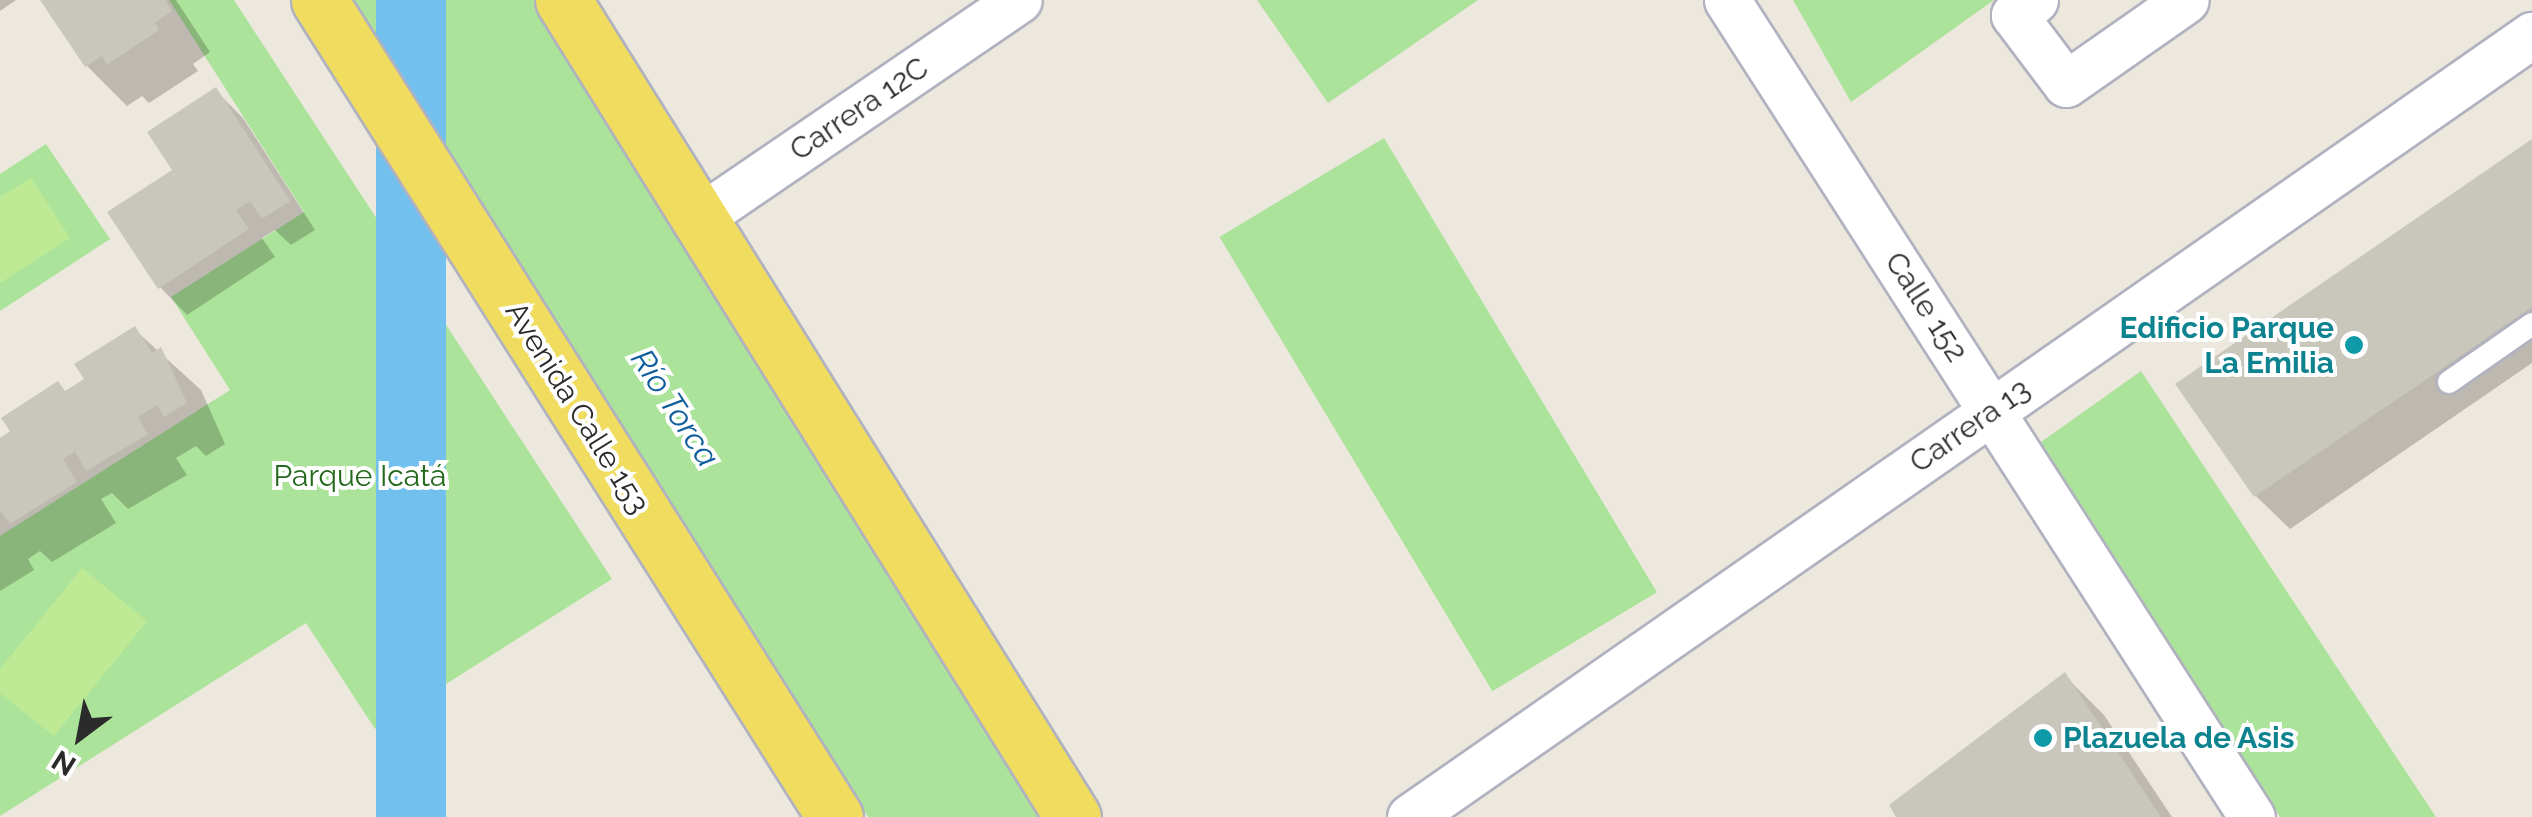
<!DOCTYPE html>
<meta charset="utf-8">
<style>
body{margin:0}
#map{position:relative;width:2532px;height:817px;overflow:hidden;background:#ede8de;font-family:Raleway,sans-serif}
div>[style]{position:absolute}
[style*='--x']{left:calc(var(--x)*1px);top:calc(var(--y)*1px);width:calc(var(--w)*1px);rotate:calc(var(--a)*1deg)}
.green>*{inset:0;background:#ace39a;transform-origin:0 0}
.pitch>*{inset:0;background:#beea96}
.water>*{inset:0;background:#71c0ee;transform-origin:0 0}
.shadow>*{inset:0;background:#0003}
.building>*{inset:0;background:#c9c6bc}
.roads{filter:drop-shadow(2px 0 #b1b2bf) drop-shadow(-2px 0 #b1b2bf) drop-shadow(0 2px #b1b2bf) drop-shadow(0 -2px #b1b2bf)}
.service>*{height:22px;margin:-11px;padding:0 11px;transform-origin:11px;border-radius:11px;background:#fff}
.minor>*{height:45px;margin:-22.5px;padding:0 22.5px;transform-origin:22.5px;border-radius:22.5px;background:#fff}
.primary>*{height:55px;margin:-27.5px;padding:0 27.5px;transform-origin:27.5px;border-radius:27.5px;background:#f0dd60}
.dots>*{width:28px;height:28px;translate:-50% -50%;box-sizing:border-box;border:5px solid #fff;border-radius:50%}
span{translate:-50% -50%;white-space:nowrap;text-align:center;line-height:1.15;-webkit-text-stroke:8px #fff;paint-order:stroke}
.street-label{font-size:30px;color:#2b2b2b}
.culture-label{font-size:30px;color:#0d838f;font-weight:700}
.right{translate:-100% -50%;text-align:right}
.left{translate:0 -50%;text-align:left}
.park-label{font-size:30px;color:#23691b}
.water-label{font-size:32px;color:#0e5d9c;font-style:italic}
.north{position:absolute;left:30px;top:687px;width:100px;height:100px;-webkit-text-stroke:8px #fff;paint-order:stroke;rotate:212deg;font-size:28px;font-weight:700;line-height:40px;text-align:center;color:#2b2b2b}
.north::after{content:'';display:block;margin:auto;width:35px;height:45px;background:#2b2b2b;clip-path:polygon(50% 0,100% 100%,50% 72%,0 100%)}
</style>
<div id="map">
<div class="green">
<div style="clip-path:polygon(169px 0,234px 0,612px 579px,375px 729px,306px 623px,0 816px,0 536px,230px 390px,171px 297px,304px 212px)"></div>
<div style="clip-path:polygon(351px 0,533px 0,1047px 817px,868px 817px)"></div>
<div style="clip-path:polygon(1257px 0,1478px 0,1328px 103px)"></div>
<div style="clip-path:polygon(1793px 0,1994px 0,1851px 102px)"></div>
<div style="left:1384px;top:138px;width:530px;height:192px;rotate:59deg"></div>
<div style="clip-path:polygon(46px 144px,110px 239px,0 311px,0 174px)"></div>
<div style="clip-path:polygon(2141px 371px,2436px 817px,2280px 817px,2034px 447px)"></div>
</div>
<div class="pitch">
<div style="clip-path:polygon(31px 178px,70px 238px,0 283px,0 197px)"></div>
<div style="clip-path:polygon(82px 568px,147px 621px,54px 736px,0 693px,0 669px)"></div>
</div>
<div class="water">
<div style="left:376px;top:0;width:70px;height:970px"></div>
</div>
<div class="shadow">
<div style="clip-path:polygon(0 0,16px 0,0 11px)"></div>
<div style="clip-path:polygon(43px 0,176px 0,210px 52px,193px 64px,198px 71px,149px 103px,142px 96px,127px 106px,87px 66px)"></div>
<div style="clip-path:polygon(215px 90px,243px 118px,315px 230px,291px 245px,275px 230px,262px 238px,275px 257px,187px 315px,160px 287px,175px 171px)"></div>
<div style="clip-path:polygon(2532px 142px,2532px 363px,2290px 529px,2256px 496px,2179px 385px)"></div>
<div style="clip-path:polygon(134px 329px,201px 390px,225px 444px,206px 456px,196px 446px,176px 458px,187px 475px,128px 509px,112px 493px,101px 499px,116px 523px,52px 562px,40px 551px,28px 559px,34px 570px,0 591px,0 441px,87px 379px)"></div>
<div style="clip-path:polygon(2064px 675px,2104px 715px,2172px 817px,1898px 817px)"></div>
</div>
<div class="building">
<div style="clip-path:polygon(40px 0,165px 0,172px 11px,155px 23px,159px 30px,107px 65px,102px 56px,85px 67px)"></div>
<div style="clip-path:polygon(216px 87px,290px 201px,262px 219px,250px 201px,236px 210px,249px 229px,158px 289px,107px 212px,172px 170px,147px 132px)"></div>
<div style="clip-path:polygon(2532px 139px,2532px 307px,2254px 497px,2175px 384px)"></div>
<div style="clip-path:polygon(135px 326px,152px 353px,161px 347px,187px 403px,164px 417px,157px 405px,138px 417px,148px 434px,86px 471px,75px 452px,63px 459px,77px 482px,10px 524px,0 511px,0 438px,10px 431px,1px 418px,58px 381px,65px 391px,84px 379px,74px 364px)"></div>
<div style="clip-path:polygon(2065px 672px,2161px 817px,1896px 817px,1889px 805px)"></div>
</div>
<div class="roads">
<div class="service">
<div style="--x:2449;--y:382;--w:101;--a:-34.9"></div>
</div>
<div class="minor">
<div style="--x:1727;--y:0;--w:971;--a:57.28"></div>
<div style="--x:2035;--y:0;--w:26;--a:144"></div>
<div style="--x:2014;--y:15;--w:86;--a:53"></div>
<div style="--x:2066;--y:84;--w:146;--a:-35"></div>
<div style="--x:699;--y:218;--w:387;--a:-34.3"></div>
<div style="--x:1410;--y:817;--w:1368;--a:-34.88"></div>
</div>
<div class="primary">
<div style="--x:319;--y:0;--w:966;--a:57.72"></div>
<div style="--x:563;--y:0;--w:963;--a:58.03"></div>
</div>
</div>
<div class="dots">
<div style="left:2354px;top:345px;background:#0f9aa8"></div>
<div style="left:2043px;top:738px;background:#0f9aa8"></div>
</div>
<div class="street-label">
<span style="left:859px;top:109px;rotate:-34deg">Carrera 12C</span>
<span style="left:1926px;top:307px;rotate:57deg">Calle 152</span>
<span style="left:577px;top:408px;rotate:58deg">Avenida Calle 153</span>
<span style="left:1970px;top:426px;rotate:-35deg">Carrera 13</span>
</div>
<div class="culture-label">
<span class="right" style="left:2334px;top:345px">Edificio Parque<br>La Emilia</span>
<span class="left" style="left:2063px;top:738px">Plazuela de Asis</span>
</div>
<div class="park-label">
<span style="left:360px;top:476px">Parque Icatá</span>
</div>
<div class="water-label">
<span style="left:675px;top:408px;rotate:57deg">Río Torca</span>
</div>
<div class="north">N</div>
</div>
